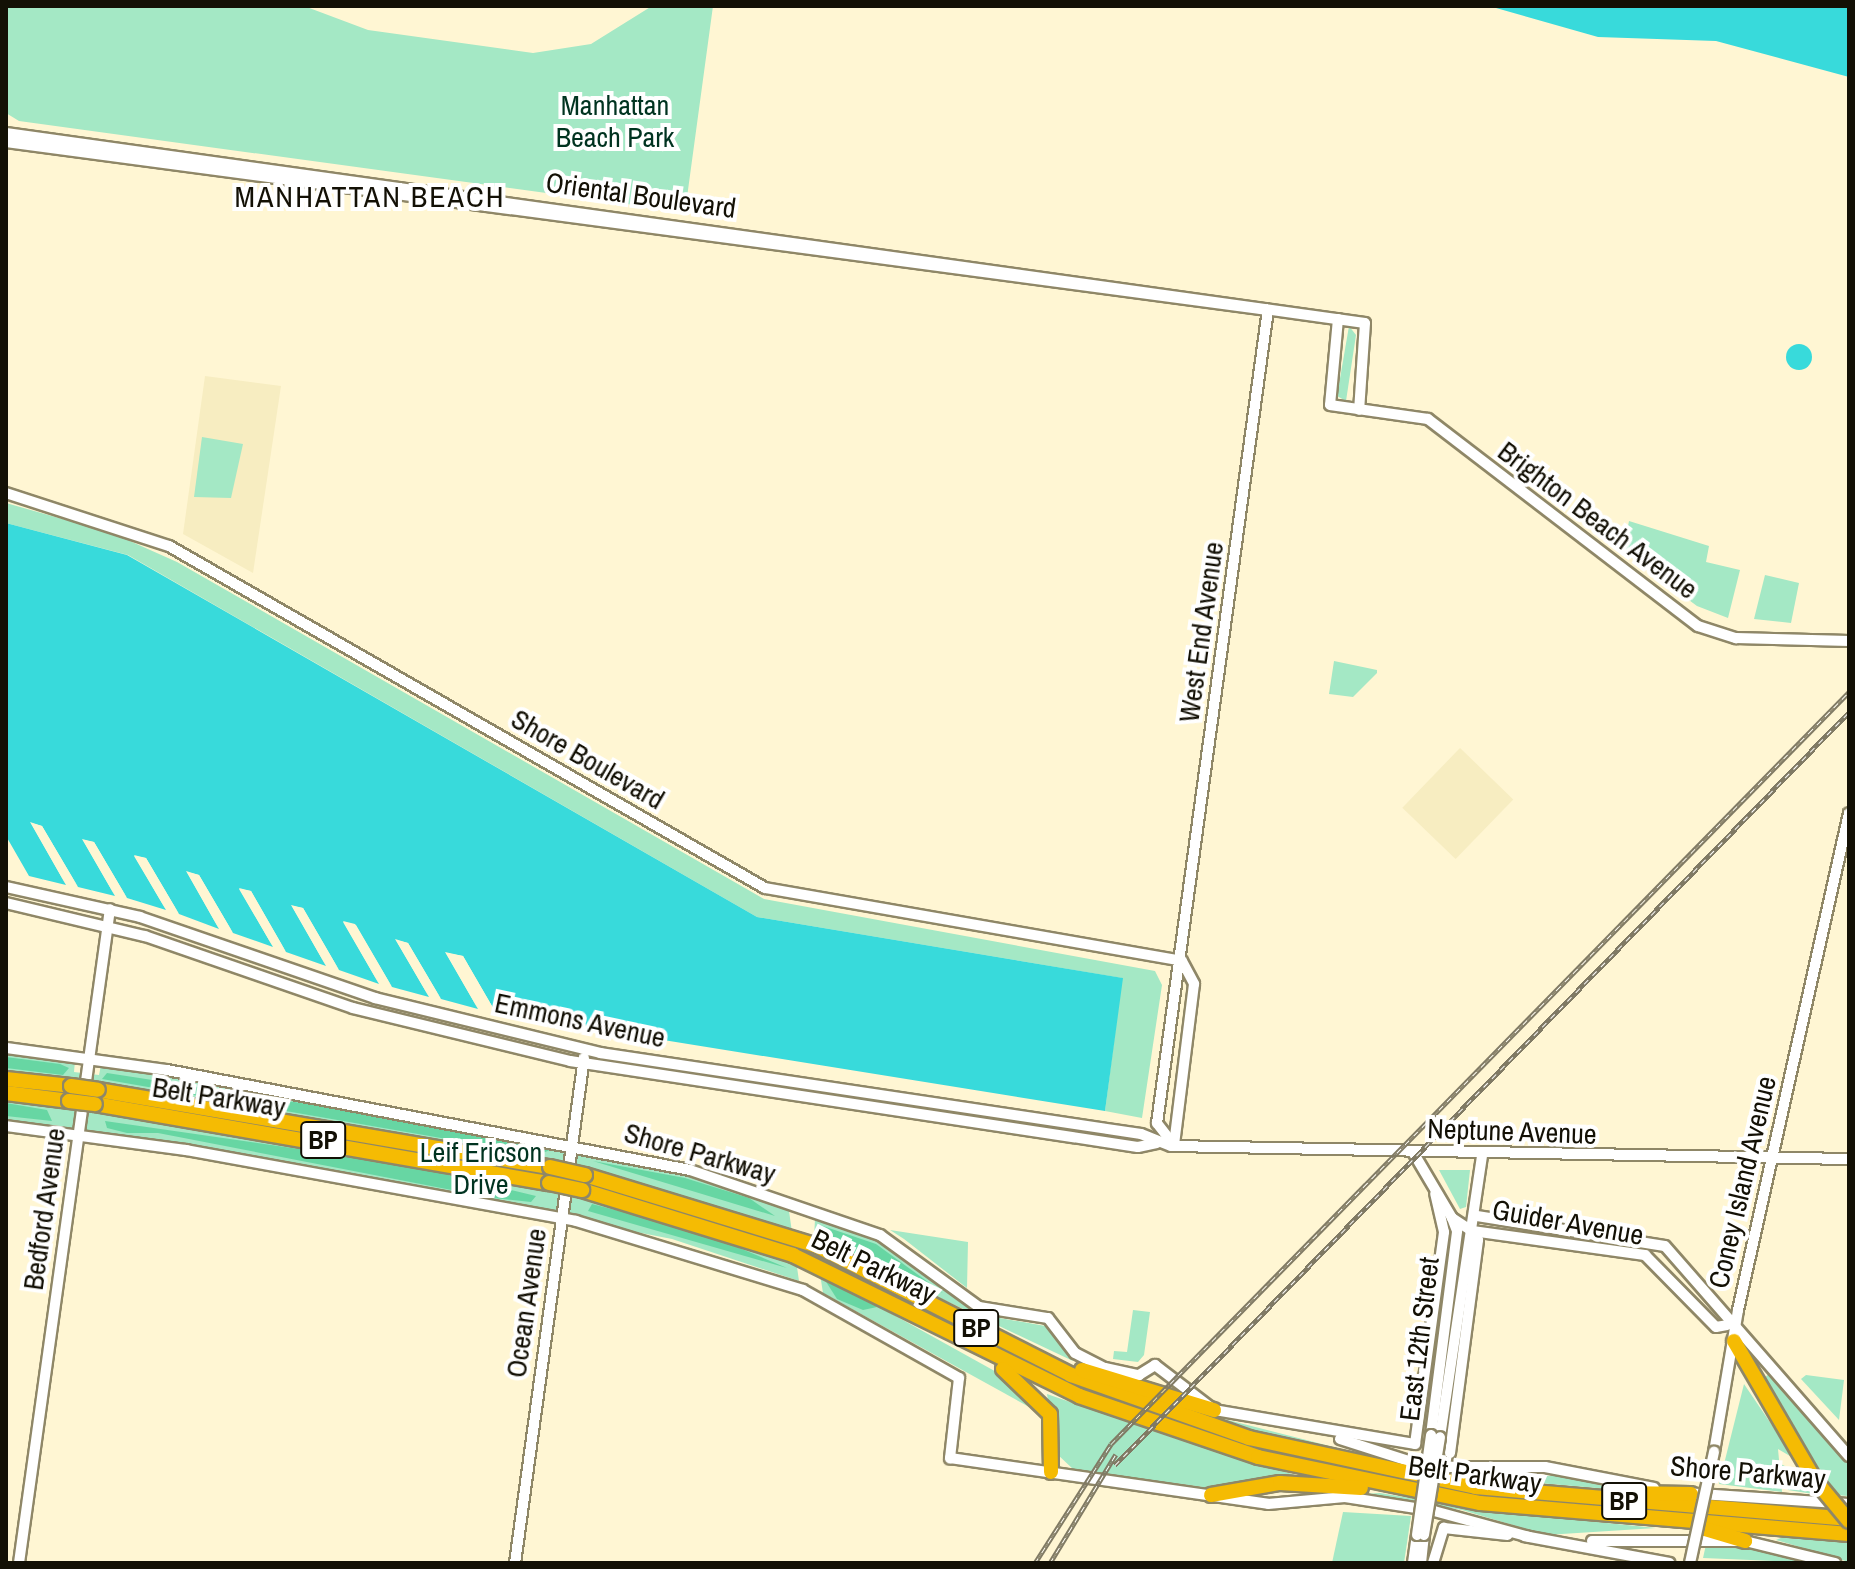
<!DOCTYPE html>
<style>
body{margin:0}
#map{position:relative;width:1855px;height:1569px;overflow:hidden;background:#fff6d3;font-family:"Archivo Narrow",sans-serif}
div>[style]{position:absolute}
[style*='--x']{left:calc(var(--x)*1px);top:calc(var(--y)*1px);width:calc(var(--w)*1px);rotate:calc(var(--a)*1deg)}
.built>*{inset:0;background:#f7edc1;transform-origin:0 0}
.green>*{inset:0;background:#a4e8c5}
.forest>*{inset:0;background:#67d6a3}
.water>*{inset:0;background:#38dadb}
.round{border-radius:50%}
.pier>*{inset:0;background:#fff6d3}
.roads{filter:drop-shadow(2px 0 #8f8767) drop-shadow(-2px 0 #8f8767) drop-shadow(0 2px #8f8767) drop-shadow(0 -2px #8f8767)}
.secondary>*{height:10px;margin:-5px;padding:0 5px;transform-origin:5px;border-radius:5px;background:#fff}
.highway>*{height:14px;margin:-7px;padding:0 7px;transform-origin:7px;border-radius:7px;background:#f5bb03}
.rail>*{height:5px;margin-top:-2.5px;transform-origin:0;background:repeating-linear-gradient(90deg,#fff 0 6px,#807a64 0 12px);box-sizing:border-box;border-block:2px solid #807a64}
.bridges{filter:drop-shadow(2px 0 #8f8767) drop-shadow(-2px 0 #8f8767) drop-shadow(0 2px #8f8767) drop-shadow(0 -2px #8f8767)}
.secondary-bridge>*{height:10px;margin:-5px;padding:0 5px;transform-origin:5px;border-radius:5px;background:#fff}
.highway-bridge>*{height:14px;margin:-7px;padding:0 7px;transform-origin:7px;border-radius:7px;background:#f5bb03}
span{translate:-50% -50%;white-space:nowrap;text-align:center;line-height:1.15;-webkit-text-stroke:8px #fff;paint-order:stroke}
.shield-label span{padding:2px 6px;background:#fff;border:2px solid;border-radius:6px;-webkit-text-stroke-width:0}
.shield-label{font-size:26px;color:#131005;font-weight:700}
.park-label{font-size:28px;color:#003320}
.street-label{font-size:28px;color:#131005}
.neighbourhood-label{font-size:30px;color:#131005;letter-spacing:2px}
.frame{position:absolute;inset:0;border:8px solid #131005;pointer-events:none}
</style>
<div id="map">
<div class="built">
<div style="clip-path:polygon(205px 376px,281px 386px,253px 573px,183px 534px)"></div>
<div style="left:1460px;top:748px;width:74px;height:83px;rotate:44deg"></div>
</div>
<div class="green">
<div style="clip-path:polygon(6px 6px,304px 6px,368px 30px,533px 53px,591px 44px,652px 6px,713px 6px,685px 212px,19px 121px,6px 113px)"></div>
<div style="clip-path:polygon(1349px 326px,1356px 335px,1346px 401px,1337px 396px)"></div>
<div style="clip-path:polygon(202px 437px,243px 444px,231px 498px,194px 497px)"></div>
<div style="clip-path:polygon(6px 503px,112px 533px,177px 562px,764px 899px,1155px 971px,1162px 985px,1142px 1118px,1105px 1111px,1122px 978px,757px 917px,128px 555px,6px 523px)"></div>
<div style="clip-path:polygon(1629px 521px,1709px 546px,1706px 562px,1740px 570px,1728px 618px,1697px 606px,1623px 551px)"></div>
<div style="clip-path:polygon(1765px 575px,1799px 583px,1791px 623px,1754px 619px)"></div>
<div style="clip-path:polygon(1334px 661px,1377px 670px,1377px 673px,1353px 697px,1329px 694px)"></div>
<div style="clip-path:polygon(6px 1052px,75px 1061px,74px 1072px,99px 1075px,101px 1065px,236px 1086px,689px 1176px,789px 1211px,799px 1281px,672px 1239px,207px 1148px,6px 1120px)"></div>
<div style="clip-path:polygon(1439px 1170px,1470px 1170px,1466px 1207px,1460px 1209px)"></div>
<div style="clip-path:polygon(815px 1219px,870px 1236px,977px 1314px,1051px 1327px,1073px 1361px,814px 1238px)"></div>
<div style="clip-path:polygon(890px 1230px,968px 1242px,967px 1288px,904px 1239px)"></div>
<div style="clip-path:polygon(820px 1274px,1025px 1388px,1040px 1413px,823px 1293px)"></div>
<div style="clip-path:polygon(1133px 1310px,1150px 1312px,1144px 1355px,1138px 1362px,1113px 1359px,1114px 1351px,1127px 1352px)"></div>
<div style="clip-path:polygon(1770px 1373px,1849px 1463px,1849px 1496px,1832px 1495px,1784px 1421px,1764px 1378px)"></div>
<div style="clip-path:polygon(1806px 1375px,1844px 1380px,1839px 1420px,1801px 1379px)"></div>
<div style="clip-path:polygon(1744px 1384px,1795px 1459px,1778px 1449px,1782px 1492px,1719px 1484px)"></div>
<div style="clip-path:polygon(1134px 1389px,1204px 1414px,1412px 1467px,1466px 1473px,1445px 1476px,1266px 1436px,1139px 1395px)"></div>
<div style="clip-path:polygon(1047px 1394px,1174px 1438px,1305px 1478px,1210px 1488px,1074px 1470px,1056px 1453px)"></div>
<div style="clip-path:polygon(1781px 1464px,1800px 1474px,1813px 1494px,1788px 1490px)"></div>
<div style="clip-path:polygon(1492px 1475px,1564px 1476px,1619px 1490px,1492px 1479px)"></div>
<div style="clip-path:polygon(1380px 1493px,1489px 1511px,1656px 1528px,1546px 1535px,1462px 1510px,1362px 1494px)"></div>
<div style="clip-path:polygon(1343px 1512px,1411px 1516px,1404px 1563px,1332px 1563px)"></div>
<div style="clip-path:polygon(1783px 1537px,1849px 1542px,1849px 1562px,1776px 1540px)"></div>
<div style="clip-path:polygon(1707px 1540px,1745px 1545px,1824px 1563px,1703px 1558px)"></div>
</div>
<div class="forest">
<div style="clip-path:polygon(6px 1057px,60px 1064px,69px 1068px,63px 1075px,6px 1068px)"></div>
<div style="clip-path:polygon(107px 1073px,398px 1118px,550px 1150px,538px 1155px,102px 1079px)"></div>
<div style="clip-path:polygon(6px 1103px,47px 1110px,52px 1121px,6px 1116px)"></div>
<div style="clip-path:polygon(105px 1121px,402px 1164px,536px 1196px,531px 1202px,493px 1198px,158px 1133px,127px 1133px,107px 1128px)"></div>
<div style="clip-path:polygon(593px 1161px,685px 1178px,749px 1198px,775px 1216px)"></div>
<div style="clip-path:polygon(592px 1204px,701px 1232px,787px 1268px,588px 1211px)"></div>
<div style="clip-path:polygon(820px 1225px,876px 1244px,943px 1293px,821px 1238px)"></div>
<div style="clip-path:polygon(823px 1277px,842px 1285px,877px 1307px,863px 1310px,837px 1299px)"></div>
</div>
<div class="water">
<div style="clip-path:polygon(1489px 6px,1849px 6px,1849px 77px,1716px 41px,1598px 37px)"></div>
<div class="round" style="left:1786px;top:344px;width:26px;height:26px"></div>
<div style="clip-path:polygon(6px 523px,127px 555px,757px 917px,1123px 978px,1105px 1111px,496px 1013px,463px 956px,446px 953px,478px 1009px,441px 999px,408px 943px,396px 940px,429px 997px,392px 987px,356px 925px,343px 922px,379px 984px,339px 970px,303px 908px,292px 906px,326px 966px,286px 952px,251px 891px,239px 889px,273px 947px,233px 933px,199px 875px,187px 872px,219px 929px,179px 914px,146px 858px,134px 856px,166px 910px,127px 898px,94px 842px,83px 840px,115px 896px,78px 887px,42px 826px,31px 823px,66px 885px,29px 876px,6px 836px)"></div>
</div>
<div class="pier">
<div style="clip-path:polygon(30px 822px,42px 826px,78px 887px,39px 829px,66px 885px)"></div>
<div style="clip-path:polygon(82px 839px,94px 842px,127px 898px,90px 845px,115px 896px)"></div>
<div style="clip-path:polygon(134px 855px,146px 858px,179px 914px,142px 861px,166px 910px)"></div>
<div style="clip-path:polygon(186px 871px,199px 875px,233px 933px,195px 878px,219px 929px)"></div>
<div style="clip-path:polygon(239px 888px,251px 891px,286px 952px,247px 894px,273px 947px)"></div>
<div style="clip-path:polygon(291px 905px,303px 908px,339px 970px,299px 911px,326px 966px)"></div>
<div style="clip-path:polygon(343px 921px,355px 924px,392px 987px,351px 927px,379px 984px)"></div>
<div style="clip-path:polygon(395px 939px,408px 943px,441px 999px,404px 946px,429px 997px)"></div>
<div style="clip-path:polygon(445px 952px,463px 956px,496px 1013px,453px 958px,478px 1009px)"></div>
</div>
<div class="roads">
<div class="secondary">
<div style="--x:6;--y:133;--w:1372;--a:7.96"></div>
<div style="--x:1365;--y:323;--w:87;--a:93.9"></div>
<div style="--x:6;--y:142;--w:1273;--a:7.58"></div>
<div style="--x:1338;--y:319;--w:86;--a:95.3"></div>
<div style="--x:1330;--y:405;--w:99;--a:8.1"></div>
<div style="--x:1428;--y:419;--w:340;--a:37.5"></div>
<div style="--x:1698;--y:626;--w:40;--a:18"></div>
<div style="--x:1736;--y:638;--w:113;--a:1.5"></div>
<div style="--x:6;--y:493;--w:171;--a:18"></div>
<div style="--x:169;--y:546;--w:687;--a:29.85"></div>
<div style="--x:765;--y:888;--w:423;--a:9.9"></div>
<div style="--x:1182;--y:961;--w:26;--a:62"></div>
<div style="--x:1194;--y:984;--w:162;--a:97.1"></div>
<div style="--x:6;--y:887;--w:137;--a:12.6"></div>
<div style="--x:140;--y:917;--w:249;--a:19"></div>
<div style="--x:375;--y:998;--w:232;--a:13.7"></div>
<div style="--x:600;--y:1053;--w:547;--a:8.52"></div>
<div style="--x:1141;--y:1134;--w:32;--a:22"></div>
<div style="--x:1171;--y:1146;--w:678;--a:1.1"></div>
<div style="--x:6;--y:903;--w:143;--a:13.4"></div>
<div style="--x:145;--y:936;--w:220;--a:19.1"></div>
<div style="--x:353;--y:1008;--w:223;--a:13.7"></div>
<div style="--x:570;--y:1061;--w:574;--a:8.61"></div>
<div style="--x:1138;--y:1147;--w:19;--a:-12"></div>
<div style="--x:6;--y:1048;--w:162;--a:7.8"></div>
<div style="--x:167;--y:1070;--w:532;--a:10.82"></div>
<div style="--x:690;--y:1170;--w:201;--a:18.9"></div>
<div style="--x:880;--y:1235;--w:122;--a:36"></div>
<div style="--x:979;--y:1307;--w:70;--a:9.1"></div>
<div style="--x:1048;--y:1318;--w:44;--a:52.4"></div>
<div style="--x:1075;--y:1353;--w:34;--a:27"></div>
<div style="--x:1105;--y:1368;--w:35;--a:12"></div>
<div style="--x:1139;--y:1375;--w:19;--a:-32"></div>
<div style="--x:1155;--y:1365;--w:74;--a:37.3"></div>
<div style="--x:1214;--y:1410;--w:204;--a:9.6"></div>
<div style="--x:1415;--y:1444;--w:214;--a:-82.2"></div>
<div style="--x:1444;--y:1232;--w:39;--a:-103"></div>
<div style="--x:6;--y:1126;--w:182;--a:7.6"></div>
<div style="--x:186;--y:1150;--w:396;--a:10.3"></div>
<div style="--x:576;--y:1221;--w:237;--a:16.9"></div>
<div style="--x:803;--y:1290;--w:179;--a:29.4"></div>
<div style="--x:959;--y:1378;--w:81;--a:96.4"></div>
<div style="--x:950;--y:1458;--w:321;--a:8.2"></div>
<div style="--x:1268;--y:1504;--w:77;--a:-5.2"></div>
<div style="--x:1345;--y:1497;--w:90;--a:8.9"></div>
<div style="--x:1434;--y:1511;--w:99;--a:15.2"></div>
<div style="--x:1174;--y:1145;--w:28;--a:-128"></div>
<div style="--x:1157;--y:1123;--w:821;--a:-82.23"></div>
<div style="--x:1413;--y:1152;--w:77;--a:59.4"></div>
<div style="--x:1452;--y:1218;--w:24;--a:33"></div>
<div style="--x:1472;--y:1231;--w:175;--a:7.9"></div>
<div style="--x:1645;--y:1255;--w:101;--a:45.4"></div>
<div style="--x:1716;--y:1327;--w:11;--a:-10"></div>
<div style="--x:1477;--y:1216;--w:190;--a:9.1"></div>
<div style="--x:1665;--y:1246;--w:279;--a:48.8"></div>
<div style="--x:1431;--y:1435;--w:206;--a:-82.7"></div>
<div style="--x:1457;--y:1231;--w:14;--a:-111"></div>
<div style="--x:1440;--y:1437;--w:284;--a:-81.5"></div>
<div style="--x:1340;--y:1439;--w:91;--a:17.8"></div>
<div style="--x:1427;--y:1467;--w:118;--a:0"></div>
<div style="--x:1545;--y:1467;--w:111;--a:10.9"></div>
<div style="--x:1714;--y:1452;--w:144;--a:-80.4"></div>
<div style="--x:1738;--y:1310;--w:509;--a:-77.41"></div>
<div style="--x:1450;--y:1453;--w:215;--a:-82.5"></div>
<div style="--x:1478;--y:1240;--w:11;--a:-124"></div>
<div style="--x:1685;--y:1493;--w:164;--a:3.8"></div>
<div style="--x:1524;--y:1536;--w:148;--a:10.5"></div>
<div style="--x:1592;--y:1541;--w:153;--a:0"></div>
<div style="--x:1745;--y:1541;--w:93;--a:13.7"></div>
<div style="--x:19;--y:1563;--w:660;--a:-82.08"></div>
<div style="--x:515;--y:1563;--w:510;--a:-82.22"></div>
<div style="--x:1413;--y:1563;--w:28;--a:-82"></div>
<div style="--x:1421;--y:1563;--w:28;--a:-84"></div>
<div style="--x:1433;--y:1563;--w:37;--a:-73"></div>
<div style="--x:1444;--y:1528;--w:64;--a:6.2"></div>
</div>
<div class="highway">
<div style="--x:6;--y:1079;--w:65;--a:6.1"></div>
<div style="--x:98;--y:1090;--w:459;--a:9.7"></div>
<div style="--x:6;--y:1093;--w:64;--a:7.2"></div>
<div style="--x:95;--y:1104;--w:461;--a:9.9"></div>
<div style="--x:585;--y:1175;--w:243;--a:17"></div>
<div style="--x:817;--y:1246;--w:285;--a:26.9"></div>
<div style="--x:1071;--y:1375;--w:189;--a:19.5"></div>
<div style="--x:1249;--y:1438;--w:232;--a:12.2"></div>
<div style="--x:1476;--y:1487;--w:374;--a:4.9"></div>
<div style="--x:582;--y:1190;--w:221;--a:17.1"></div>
<div style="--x:793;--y:1255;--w:319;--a:26.2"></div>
<div style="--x:1079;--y:1396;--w:189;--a:18.8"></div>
<div style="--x:1258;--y:1457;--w:227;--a:11.7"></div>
<div style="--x:1480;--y:1503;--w:370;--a:4.8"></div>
<div style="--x:1734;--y:1341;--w:161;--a:59.8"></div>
<div style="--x:1003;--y:1369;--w:65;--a:43.8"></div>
<div style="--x:1050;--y:1414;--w:58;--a:89"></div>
<div style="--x:1082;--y:1370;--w:138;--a:16.9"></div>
<div style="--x:1619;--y:1493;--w:72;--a:0.8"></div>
<div style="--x:1211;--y:1495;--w:70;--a:-9.9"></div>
<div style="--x:1280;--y:1483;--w:81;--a:3.5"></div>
<div style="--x:1705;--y:1529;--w:42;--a:16.7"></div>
</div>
</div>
<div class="rail">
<div style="--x:1115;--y:1465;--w:1052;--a:-45.73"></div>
<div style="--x:1035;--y:1563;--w:141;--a:-57.4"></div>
<div style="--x:1111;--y:1444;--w:1054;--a:-45.54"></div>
<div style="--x:1050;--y:1563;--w:127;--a:-58.8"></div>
</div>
<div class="bridges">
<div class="secondary-bridge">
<div style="--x:1417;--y:1535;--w:101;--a:-82"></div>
<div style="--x:1424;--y:1535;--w:99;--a:-80.7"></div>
<div style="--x:1690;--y:1563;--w:114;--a:-77.8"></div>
</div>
<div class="highway-bridge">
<div style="--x:71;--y:1086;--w:27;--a:8"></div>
<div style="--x:69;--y:1101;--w:26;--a:7"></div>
<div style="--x:550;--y:1167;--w:36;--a:13"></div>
<div style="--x:549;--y:1183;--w:34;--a:12"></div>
<div style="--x:1815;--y:1480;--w:53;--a:50.3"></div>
</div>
</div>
<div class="shield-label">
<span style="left:323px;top:1140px">BP</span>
<span style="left:976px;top:1328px">BP</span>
<span style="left:1624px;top:1501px">BP</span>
</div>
<div class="park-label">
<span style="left:615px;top:121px">Manhattan<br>Beach Park</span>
<span style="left:481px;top:1168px">Leif Ericson<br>Drive</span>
</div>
<div class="street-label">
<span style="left:641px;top:195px;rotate:8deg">Oriental Boulevard</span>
<span style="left:1598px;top:520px;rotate:37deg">Brighton Beach Avenue</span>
<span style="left:1201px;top:632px;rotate:-82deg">West End Avenue</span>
<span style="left:588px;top:759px;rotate:30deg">Shore Boulevard</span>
<span style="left:580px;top:1020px;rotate:12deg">Emmons Avenue</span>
<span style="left:219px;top:1097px;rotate:9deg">Belt Parkway</span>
<span style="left:1512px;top:1131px;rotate:2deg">Neptune Avenue</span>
<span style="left:700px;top:1153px;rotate:16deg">Shore Parkway</span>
<span style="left:1742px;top:1182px;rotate:-77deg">Coney Island Avenue</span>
<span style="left:44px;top:1209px;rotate:-82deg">Bedford Avenue</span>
<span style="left:1568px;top:1222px;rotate:10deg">Guider Avenue</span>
<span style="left:874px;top:1266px;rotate:26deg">Belt Parkway</span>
<span style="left:526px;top:1303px;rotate:-82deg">Ocean Avenue</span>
<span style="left:1419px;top:1339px;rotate:-83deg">East 12th Street</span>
<span style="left:1748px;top:1472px;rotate:5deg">Shore Parkway</span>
<span style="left:1475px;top:1474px;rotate:8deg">Belt Parkway</span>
</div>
<div class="neighbourhood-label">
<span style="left:370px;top:196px">MANHATTAN BEACH</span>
</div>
<div class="frame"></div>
</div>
